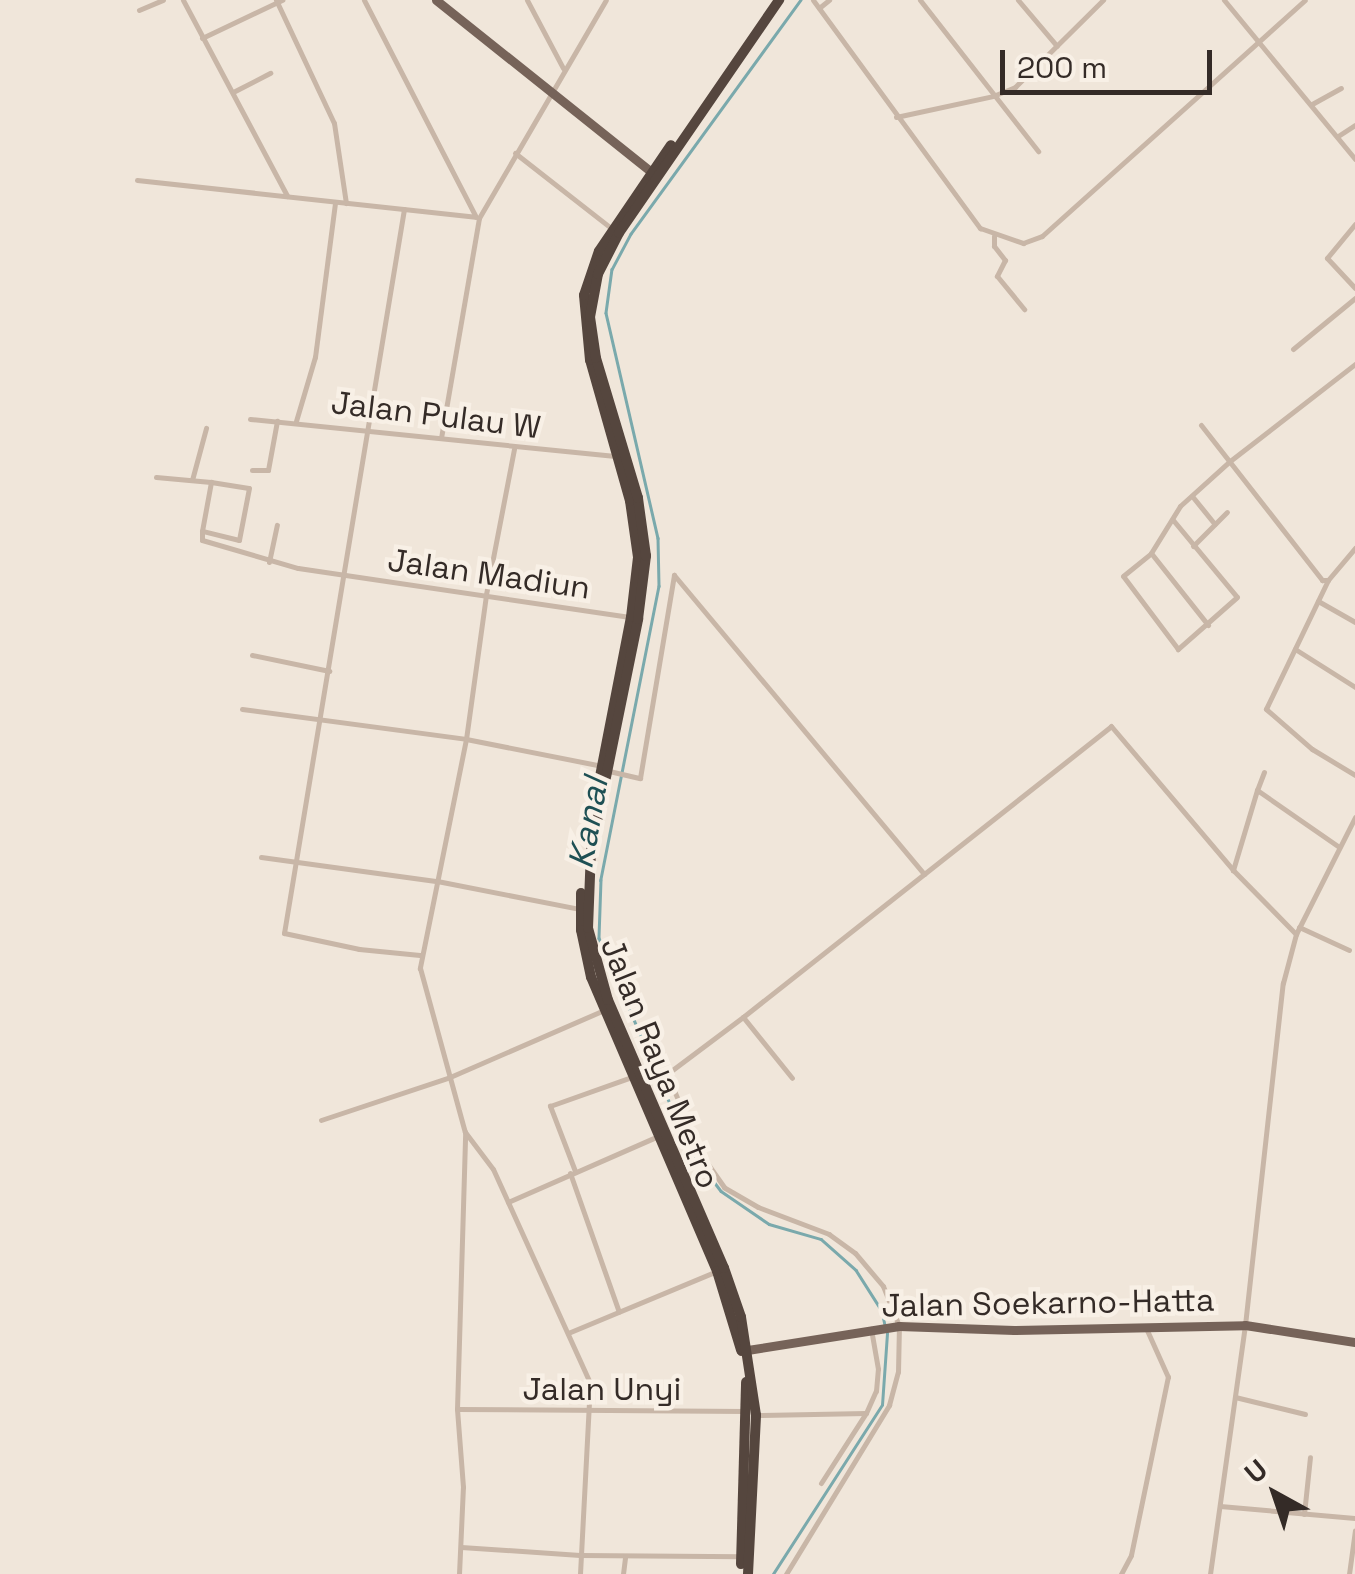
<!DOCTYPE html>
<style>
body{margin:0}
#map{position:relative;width:1355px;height:1574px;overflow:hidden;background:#f0e6da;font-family:"Space Grotesk",sans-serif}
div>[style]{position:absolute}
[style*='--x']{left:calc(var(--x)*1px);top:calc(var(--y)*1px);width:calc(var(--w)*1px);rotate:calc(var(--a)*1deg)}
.stream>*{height:2.5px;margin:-1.25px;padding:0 1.25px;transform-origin:1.25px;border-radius:1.25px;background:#7aa9ac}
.street>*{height:5px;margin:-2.5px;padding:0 2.5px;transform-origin:2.5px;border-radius:2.5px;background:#c8b6a7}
.primary>*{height:9px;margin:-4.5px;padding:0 4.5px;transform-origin:4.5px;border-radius:4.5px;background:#766359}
.highway>*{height:10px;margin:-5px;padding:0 5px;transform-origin:5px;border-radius:5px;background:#55463e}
span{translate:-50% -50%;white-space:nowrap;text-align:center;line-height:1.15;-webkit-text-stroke:9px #f8f0e6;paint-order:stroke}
.street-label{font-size:32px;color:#342b27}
.water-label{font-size:35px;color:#1e5054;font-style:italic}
.north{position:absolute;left:1225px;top:1444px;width:100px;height:100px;-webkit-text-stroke:8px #f8f0e6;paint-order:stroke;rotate:320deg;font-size:28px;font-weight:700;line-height:40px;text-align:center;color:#342b27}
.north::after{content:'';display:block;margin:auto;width:35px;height:45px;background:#342b27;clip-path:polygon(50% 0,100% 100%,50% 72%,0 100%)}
.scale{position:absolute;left:1000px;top:50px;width:212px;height:45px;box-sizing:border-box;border:5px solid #342b27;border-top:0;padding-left:12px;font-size:30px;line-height:35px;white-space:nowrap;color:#342b27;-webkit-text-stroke:8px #f8f0e6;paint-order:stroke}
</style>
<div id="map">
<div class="stream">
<div style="--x:801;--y:0;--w:289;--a:126"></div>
<div style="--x:631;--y:234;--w:40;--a:118"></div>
<div style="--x:612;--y:269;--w:44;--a:97.8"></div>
<div style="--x:606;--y:313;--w:231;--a:77"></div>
<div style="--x:658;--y:538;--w:48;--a:88.8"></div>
<div style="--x:659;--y:586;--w:300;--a:101.2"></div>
<div style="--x:601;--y:880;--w:58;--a:92"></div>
<div style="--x:599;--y:938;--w:231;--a:66.8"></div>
<div style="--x:690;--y:1150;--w:51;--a:52.9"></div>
<div style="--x:721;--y:1191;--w:58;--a:34.5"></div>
<div style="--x:769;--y:1224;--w:54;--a:16.1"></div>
<div style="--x:821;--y:1239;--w:47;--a:41.5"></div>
<div style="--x:856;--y:1270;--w:49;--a:57.6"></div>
<div style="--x:882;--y:1311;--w:14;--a:78"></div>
<div style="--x:773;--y:1574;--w:201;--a:-57.2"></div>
<div style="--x:882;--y:1405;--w:72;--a:-86"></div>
</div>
<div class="street">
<div style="--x:183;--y:0;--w:222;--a:62"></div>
<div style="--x:276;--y:0;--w:136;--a:64.8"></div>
<div style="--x:334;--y:123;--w:81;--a:81.5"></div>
<div style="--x:364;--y:0;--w:244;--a:62.7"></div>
<div style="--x:527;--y:0;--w:77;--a:62.1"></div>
<div style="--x:813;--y:0;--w:283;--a:53.8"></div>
<div style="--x:980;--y:228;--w:46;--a:19.2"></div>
<div style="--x:1023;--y:243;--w:20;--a:-20"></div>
<div style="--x:1042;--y:236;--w:353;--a:-41.9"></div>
<div style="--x:920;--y:0;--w:192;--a:52"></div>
<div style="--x:1018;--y:0;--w:60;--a:49.7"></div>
<div style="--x:1224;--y:0;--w:206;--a:50.5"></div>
<div style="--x:819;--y:8;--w:13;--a:-39"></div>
<div style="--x:139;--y:10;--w:26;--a:-23"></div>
<div style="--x:202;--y:38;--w:89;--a:-25.4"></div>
<div style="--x:233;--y:92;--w:42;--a:-27.2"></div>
<div style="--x:1312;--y:104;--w:33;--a:-29"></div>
<div style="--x:896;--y:117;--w:99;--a:-12.2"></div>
<div style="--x:993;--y:96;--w:24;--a:-22"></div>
<div style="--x:1015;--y:87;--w:124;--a:-44.7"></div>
<div style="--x:1338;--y:136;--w:20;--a:-33"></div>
<div style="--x:515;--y:153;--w:122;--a:38"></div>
<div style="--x:137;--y:180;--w:340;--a:6.2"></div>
<div style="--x:404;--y:209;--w:734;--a:99.41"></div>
<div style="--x:284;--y:933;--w:77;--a:12"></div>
<div style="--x:359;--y:949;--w:61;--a:5.6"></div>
<div style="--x:1355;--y:224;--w:44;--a:129.5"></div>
<div style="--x:1327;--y:258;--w:41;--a:47"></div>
<div style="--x:994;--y:236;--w:10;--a:90"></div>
<div style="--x:994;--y:246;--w:18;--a:52"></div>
<div style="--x:1005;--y:260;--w:18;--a:117"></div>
<div style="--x:997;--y:276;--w:43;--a:50.7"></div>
<div style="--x:1293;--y:349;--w:80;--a:-39.4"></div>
<div style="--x:250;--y:419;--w:367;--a:5.8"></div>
<div style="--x:296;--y:421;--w:67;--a:-73.5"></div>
<div style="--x:315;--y:357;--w:156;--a:-82.6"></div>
<div style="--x:1201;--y:425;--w:197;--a:52"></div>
<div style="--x:1322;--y:580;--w:6;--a:0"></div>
<div style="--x:1328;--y:580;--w:42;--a:-49.8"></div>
<div style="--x:441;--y:438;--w:223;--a:-80.2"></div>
<div style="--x:479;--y:218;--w:252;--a:-59.8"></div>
<div style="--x:514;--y:449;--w:149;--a:100.9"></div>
<div style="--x:486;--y:595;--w:145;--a:97.9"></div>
<div style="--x:466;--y:739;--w:234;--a:101.4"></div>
<div style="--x:420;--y:968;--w:170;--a:74.7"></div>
<div style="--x:465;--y:1132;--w:46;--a:52.9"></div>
<div style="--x:493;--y:1169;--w:235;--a:65.6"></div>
<div style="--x:590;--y:1383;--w:191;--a:93"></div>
<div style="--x:252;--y:470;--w:16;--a:0"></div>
<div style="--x:268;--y:470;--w:50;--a:-79.6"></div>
<div style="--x:156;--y:477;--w:55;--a:5.2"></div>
<div style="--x:211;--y:482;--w:38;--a:9"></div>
<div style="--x:249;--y:488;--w:53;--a:100.9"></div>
<div style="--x:239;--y:540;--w:38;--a:-166"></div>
<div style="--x:202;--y:531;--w:50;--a:-79.6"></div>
<div style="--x:192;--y:480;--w:54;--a:-74.9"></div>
<div style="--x:1192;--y:496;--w:36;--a:51"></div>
<div style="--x:1173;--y:520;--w:100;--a:50.3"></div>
<div style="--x:1237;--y:597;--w:79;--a:138.6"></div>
<div style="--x:1178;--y:649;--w:91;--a:-127"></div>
<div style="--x:1123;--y:576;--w:36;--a:-39"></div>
<div style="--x:1151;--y:553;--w:55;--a:-58.3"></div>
<div style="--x:1180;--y:506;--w:67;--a:-42"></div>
<div style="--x:1230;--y:461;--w:158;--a:-37.8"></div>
<div style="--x:202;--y:531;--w:9;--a:90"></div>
<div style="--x:202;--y:540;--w:100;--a:16.3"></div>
<div style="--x:298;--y:568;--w:337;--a:8.4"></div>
<div style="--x:1193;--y:546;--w:48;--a:-45"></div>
<div style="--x:1151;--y:553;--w:92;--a:51.6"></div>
<div style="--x:269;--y:562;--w:38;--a:-78"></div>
<div style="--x:674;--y:575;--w:390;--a:50.1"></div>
<div style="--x:1328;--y:580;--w:143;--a:115.7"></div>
<div style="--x:1266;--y:709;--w:61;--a:41"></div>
<div style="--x:1312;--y:749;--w:50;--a:31.2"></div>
<div style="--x:1318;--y:601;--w:43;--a:29.6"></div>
<div style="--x:1295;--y:649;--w:71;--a:32.3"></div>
<div style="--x:252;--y:655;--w:79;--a:11.7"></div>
<div style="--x:242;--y:709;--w:226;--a:7.6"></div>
<div style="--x:466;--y:739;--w:139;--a:11.2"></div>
<div style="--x:609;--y:771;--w:32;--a:13"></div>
<div style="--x:640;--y:778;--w:206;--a:-80.5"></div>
<div style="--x:1264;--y:772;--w:19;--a:111"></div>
<div style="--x:1257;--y:790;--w:100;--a:34.8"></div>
<div style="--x:1257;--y:790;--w:84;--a:106.7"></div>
<div style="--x:1233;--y:870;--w:90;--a:45.5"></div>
<div style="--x:261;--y:857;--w:178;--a:7.8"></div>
<div style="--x:437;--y:881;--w:146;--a:11.1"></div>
<div style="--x:1299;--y:927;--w:55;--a:24.7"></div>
<div style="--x:743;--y:1017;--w:469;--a:-38.3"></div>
<div style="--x:1111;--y:726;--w:189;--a:49.7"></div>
<div style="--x:321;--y:1120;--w:136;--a:-18.4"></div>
<div style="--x:450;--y:1077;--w:168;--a:-23.5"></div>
<div style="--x:575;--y:1171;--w:70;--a:-111"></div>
<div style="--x:550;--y:1106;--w:87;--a:-19.5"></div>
<div style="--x:570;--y:1173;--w:147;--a:70.6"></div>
<div style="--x:508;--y:1202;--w:162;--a:-23.7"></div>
<div style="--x:568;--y:1333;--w:161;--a:-22.6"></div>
<div style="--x:1235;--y:1397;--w:72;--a:13.7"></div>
<div style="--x:457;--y:1409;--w:288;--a:0.4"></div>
<div style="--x:759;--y:1415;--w:107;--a:-1.1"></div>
<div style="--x:866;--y:1413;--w:24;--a:-66"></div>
<div style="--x:876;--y:1391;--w:22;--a:-85"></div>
<div style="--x:878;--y:1369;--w:41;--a:-99.9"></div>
<div style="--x:821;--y:1483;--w:83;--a:-57.3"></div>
<div style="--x:1220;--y:1506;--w:136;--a:5.1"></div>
<div style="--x:1304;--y:1514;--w:57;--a:-84"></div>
<div style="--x:461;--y:1547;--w:119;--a:3.8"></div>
<div style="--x:580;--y:1555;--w:162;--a:0.4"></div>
<div style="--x:459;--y:1574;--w:87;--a:-87.4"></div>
<div style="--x:463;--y:1487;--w:78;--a:-94.4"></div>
<div style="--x:457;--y:1409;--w:277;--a:-88.3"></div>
<div style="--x:623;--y:1574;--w:17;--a:-83"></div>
<div style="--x:786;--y:1574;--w:198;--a:-58.6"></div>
<div style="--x:889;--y:1405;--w:34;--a:-75"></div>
<div style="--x:898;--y:1372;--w:46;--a:-88.8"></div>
<div style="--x:899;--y:1326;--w:43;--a:-111.8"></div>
<div style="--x:883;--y:1286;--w:43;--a:-130.3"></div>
<div style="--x:855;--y:1253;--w:32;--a:-144"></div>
<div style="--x:829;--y:1234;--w:76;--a:-159.2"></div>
<div style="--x:758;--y:1207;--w:39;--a:-150"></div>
<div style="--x:724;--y:1187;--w:38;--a:-125"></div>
<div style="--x:702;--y:1156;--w:89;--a:-113.1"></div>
<div style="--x:667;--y:1074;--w:95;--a:-36.9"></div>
<div style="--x:743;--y:1017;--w:78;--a:51.2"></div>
<div style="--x:1121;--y:1574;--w:21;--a:-62"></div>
<div style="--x:1131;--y:1555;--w:182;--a:-78.3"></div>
<div style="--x:1168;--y:1377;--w:54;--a:-114.2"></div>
<div style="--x:1210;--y:1574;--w:251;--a:-82"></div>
<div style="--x:1245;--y:1325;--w:344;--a:-83.7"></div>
<div style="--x:1283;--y:983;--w:51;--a:-75.1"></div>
<div style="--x:1296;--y:934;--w:131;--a:-63.2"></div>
<div style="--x:1349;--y:1574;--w:44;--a:-82.2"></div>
</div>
<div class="primary">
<div style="--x:436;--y:0;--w:280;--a:38.6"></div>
<div style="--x:741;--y:1351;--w:160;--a:-9"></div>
<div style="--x:899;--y:1326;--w:115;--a:2"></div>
<div style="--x:1014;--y:1330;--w:231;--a:-1.2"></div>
<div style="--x:1245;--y:1325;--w:111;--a:8.8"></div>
</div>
<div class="highway">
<div style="--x:596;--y:797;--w:183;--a:-79"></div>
<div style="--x:631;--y:617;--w:60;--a:-83.3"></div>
<div style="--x:638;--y:557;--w:57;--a:-98.1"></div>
<div style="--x:630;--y:501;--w:147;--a:-105.8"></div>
<div style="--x:590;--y:360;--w:65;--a:-95.3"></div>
<div style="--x:584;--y:295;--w:46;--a:-71.2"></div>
<div style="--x:599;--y:251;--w:128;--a:-55.8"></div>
<div style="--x:581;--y:893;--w:37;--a:90"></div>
<div style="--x:581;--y:930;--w:48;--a:78"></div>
<div style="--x:591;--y:977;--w:320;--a:66.8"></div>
<div style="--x:717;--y:1271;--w:83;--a:73.1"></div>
<div style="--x:741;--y:1564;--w:182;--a:-88.4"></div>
<div style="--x:748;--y:1574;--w:159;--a:-87.1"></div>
<div style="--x:756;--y:1415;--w:99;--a:-98.7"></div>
<div style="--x:741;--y:1317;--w:52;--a:-109.1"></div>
<div style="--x:724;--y:1268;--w:292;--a:-113.4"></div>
<div style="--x:608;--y:1000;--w:75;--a:-105.5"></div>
<div style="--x:588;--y:928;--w:77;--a:-87.8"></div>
<div style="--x:591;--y:851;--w:237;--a:-78.5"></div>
<div style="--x:638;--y:619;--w:64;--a:-82.8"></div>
<div style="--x:646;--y:556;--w:59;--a:-97.9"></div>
<div style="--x:638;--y:498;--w:146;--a:-106.7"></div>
<div style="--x:596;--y:358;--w:41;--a:-98.3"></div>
<div style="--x:590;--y:317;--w:44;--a:-79.5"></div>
<div style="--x:598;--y:274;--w:46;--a:-62.9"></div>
<div style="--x:619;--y:233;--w:283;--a:-55.5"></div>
</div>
<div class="street-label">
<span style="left:436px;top:415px;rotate:7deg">Jalan Pulau W</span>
<span style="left:489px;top:574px;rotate:8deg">Jalan Madiun</span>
<span style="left:660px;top:1063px;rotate:68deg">Jalan Raya Metro</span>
<span style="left:1048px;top:1303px;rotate:-1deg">Jalan Soekarno-Hatta</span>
<span style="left:602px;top:1389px">Jalan Unyi</span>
</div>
<div class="water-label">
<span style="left:588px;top:823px;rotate:-80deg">Kanal</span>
</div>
<div class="north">U</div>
<div class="scale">200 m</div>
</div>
